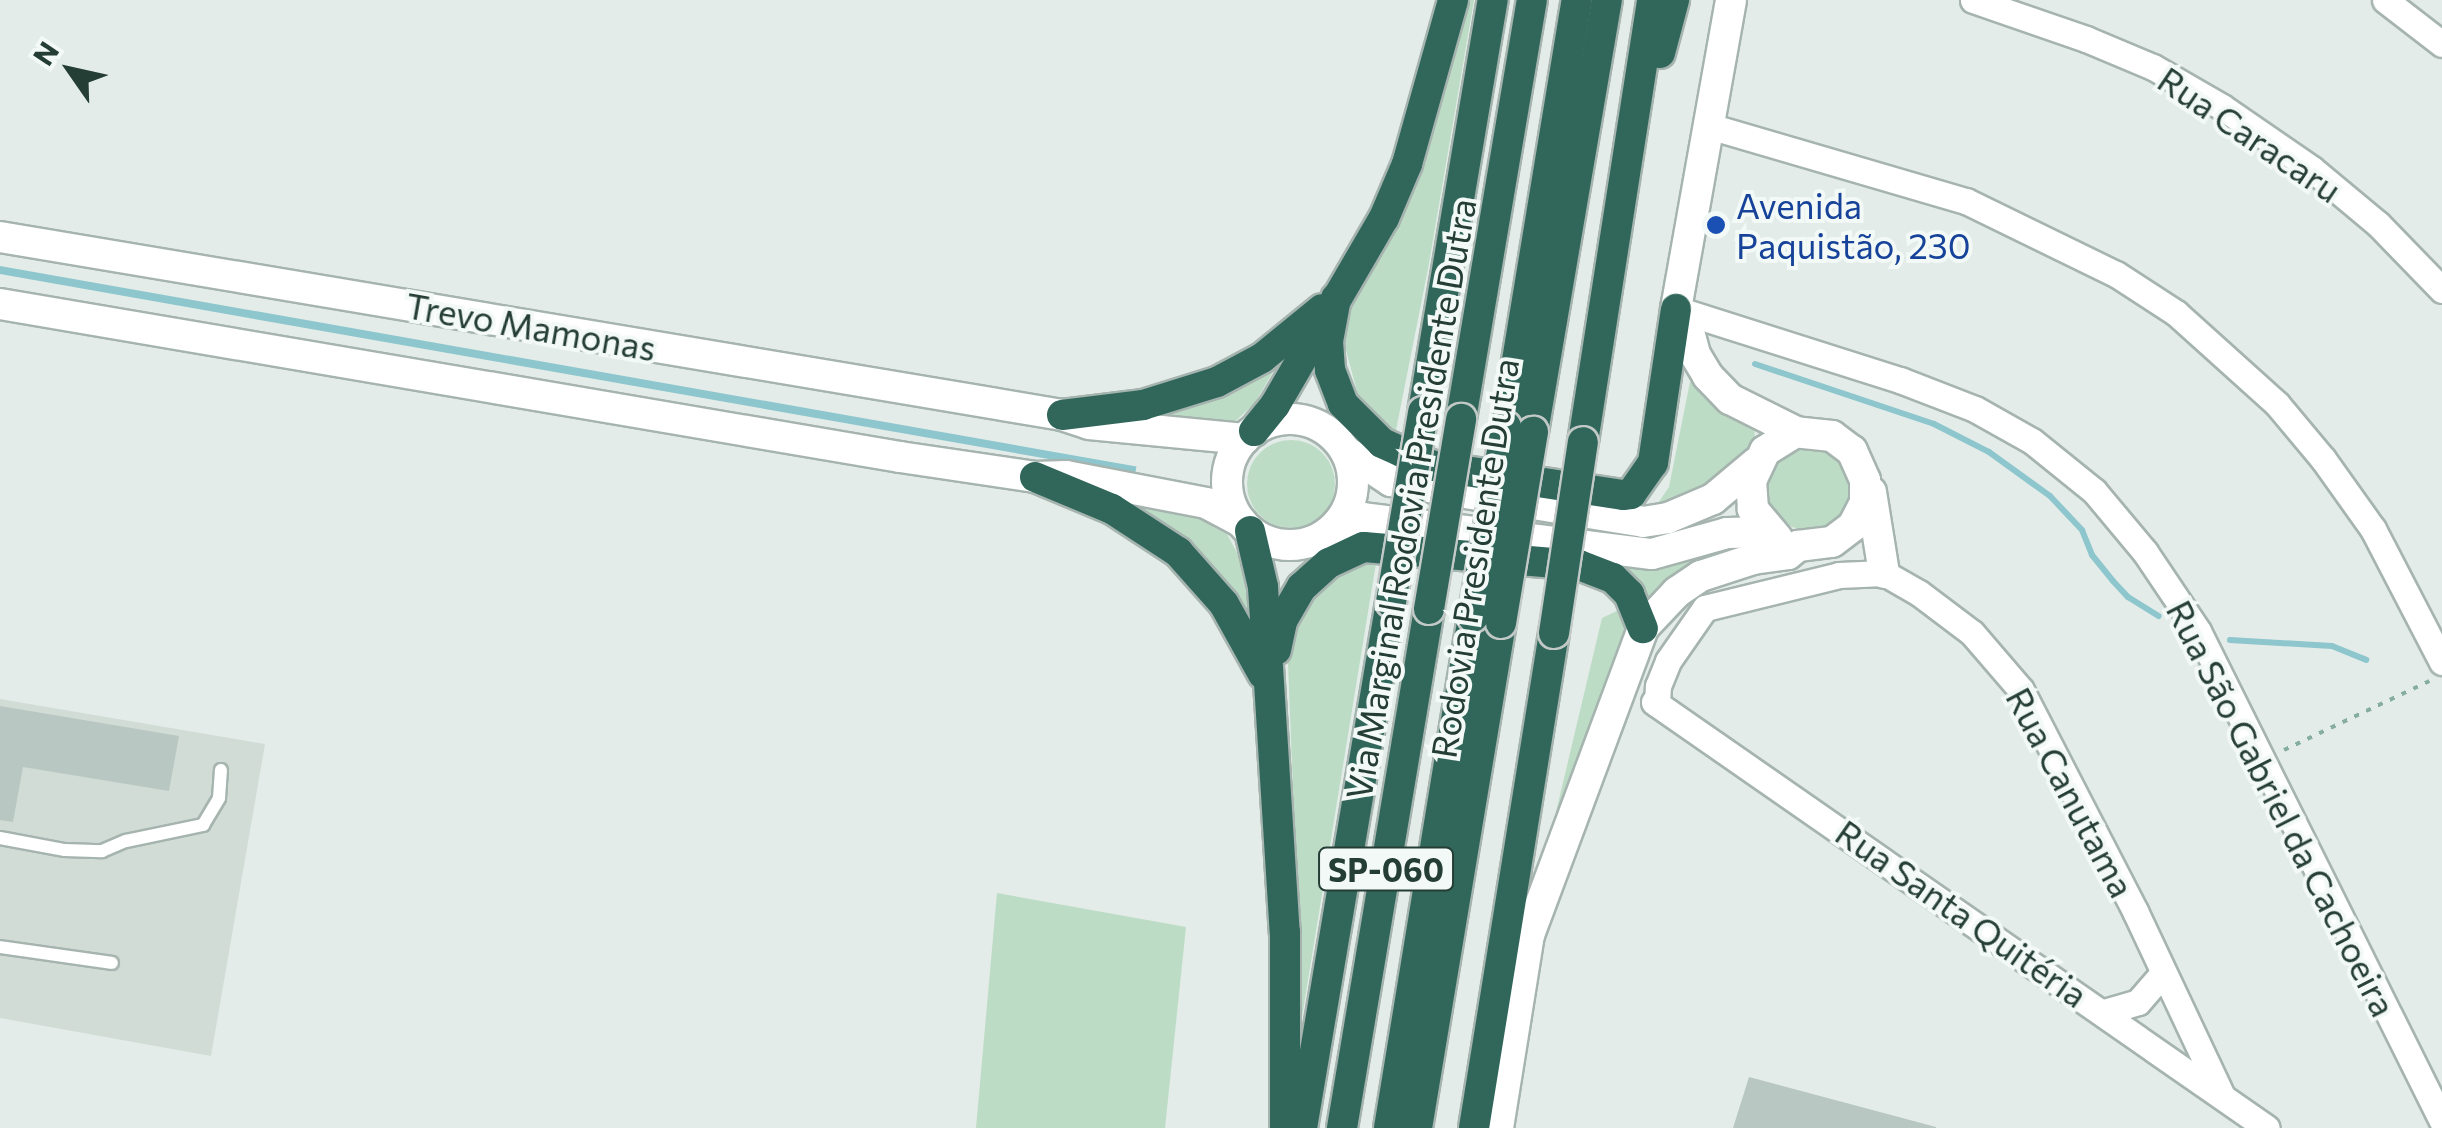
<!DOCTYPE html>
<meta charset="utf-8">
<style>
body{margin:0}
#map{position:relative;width:2442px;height:1128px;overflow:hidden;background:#e3ece8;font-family:Commissioner,sans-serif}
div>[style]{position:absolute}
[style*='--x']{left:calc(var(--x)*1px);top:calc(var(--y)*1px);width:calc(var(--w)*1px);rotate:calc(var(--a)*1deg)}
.built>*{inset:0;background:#d1dcd7}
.green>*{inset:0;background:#bddcc5}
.round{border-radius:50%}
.water>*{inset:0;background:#8ec6ce;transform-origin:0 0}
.stream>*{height:6px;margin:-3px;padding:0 3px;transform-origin:3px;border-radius:3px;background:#8ec6ce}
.building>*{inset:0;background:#b8c7c1}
.path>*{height:4px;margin-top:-2px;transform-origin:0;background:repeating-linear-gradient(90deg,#85aea0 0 5px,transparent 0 13px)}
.roads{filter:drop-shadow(2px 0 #a6b4af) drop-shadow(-2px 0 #a6b4af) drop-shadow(0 2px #a6b4af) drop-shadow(0 -2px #a6b4af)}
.service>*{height:12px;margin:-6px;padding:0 6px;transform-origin:6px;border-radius:6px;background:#fff}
.minor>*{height:25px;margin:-12.5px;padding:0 12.5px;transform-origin:12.5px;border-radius:12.5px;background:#fff}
.secondary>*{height:30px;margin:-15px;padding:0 15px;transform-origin:15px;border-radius:15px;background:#fff}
.secondary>.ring{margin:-15px;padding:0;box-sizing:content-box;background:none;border:30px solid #fff;border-radius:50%}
.motorway>*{height:30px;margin:-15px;padding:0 15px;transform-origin:15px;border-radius:15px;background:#31675b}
.bridges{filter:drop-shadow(2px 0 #c2c9c6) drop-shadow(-2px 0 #c2c9c6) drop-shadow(0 2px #c2c9c6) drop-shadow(0 -2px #c2c9c6)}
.motorway-bridge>*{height:30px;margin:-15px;padding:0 15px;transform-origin:15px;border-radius:15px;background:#31675b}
.dots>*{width:28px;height:28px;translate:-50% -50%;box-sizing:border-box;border:5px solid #f3f9f6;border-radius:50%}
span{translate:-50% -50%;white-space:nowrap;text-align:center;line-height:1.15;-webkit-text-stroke:8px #f3f9f6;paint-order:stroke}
.shield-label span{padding:2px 8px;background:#f3f9f6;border:2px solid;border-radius:8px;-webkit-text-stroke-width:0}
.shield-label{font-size:32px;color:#243d35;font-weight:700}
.street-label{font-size:35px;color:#243d35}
.transit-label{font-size:35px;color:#164399}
.left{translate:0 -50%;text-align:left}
.north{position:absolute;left:20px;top:20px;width:100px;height:100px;-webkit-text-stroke:8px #f3f9f6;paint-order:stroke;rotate:304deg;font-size:28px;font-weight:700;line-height:40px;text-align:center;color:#243d35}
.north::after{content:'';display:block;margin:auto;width:35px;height:45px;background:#243d35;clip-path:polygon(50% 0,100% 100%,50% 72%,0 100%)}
</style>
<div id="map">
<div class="built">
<div style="clip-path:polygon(0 699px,265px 744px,211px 1056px,0 1018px)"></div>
</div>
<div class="green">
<div style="clip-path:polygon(1464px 0,1474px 0,1428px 269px,1396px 430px,1391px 430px,1359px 399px,1346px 350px,1337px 350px,1340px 333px)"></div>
<div style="clip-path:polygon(1283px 354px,1255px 403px,1228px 428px,1146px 414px)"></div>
<div style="clip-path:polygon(1697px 379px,1754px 428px,1755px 438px,1742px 457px,1709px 487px,1654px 509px,1669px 487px,1690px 382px)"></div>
<div class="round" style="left:1247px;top:440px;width:88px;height:88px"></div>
<div class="round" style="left:1767px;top:448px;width:82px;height:82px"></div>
<div style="clip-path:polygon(1125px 500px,1215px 521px,1213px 527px,1227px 534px,1244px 566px,1250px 622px)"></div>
<div style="clip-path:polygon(1726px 547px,1752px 547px,1650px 600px,1617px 566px,1670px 564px)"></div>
<div style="clip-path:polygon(1368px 562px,1376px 563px,1302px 1017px,1287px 638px,1307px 606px,1339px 576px)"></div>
<div style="clip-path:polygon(1625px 607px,1630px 626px,1543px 867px,1602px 618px)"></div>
<div style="clip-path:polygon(997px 893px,1186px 927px,1165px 1128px,976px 1128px)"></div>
</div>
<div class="water">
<div style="left:0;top:266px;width:1154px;height:8px;rotate:10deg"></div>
</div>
<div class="stream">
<div style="--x:1755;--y:364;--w:189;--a:18.5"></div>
<div style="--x:1934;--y:424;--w:62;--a:27"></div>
<div style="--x:1989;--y:452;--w:75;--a:35.8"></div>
<div style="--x:2050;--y:496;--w:47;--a:46.7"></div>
<div style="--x:2082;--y:530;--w:27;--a:68"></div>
<div style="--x:2092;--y:555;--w:33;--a:51"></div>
<div style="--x:2113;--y:581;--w:22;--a:47"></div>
<div style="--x:2128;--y:597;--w:36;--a:32"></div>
<div style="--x:2230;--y:640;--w:102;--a:3.4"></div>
<div style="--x:2332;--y:646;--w:37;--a:22"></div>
</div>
<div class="building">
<div style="clip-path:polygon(0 706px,179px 736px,169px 791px,23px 767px,13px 822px,0 820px)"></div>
<div style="clip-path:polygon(1749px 1077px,1936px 1127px,1936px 1128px,1733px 1128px)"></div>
</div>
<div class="path">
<div style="--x:2284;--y:750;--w:161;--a:-25.4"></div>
</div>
<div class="roads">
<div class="service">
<div style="--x:0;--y:838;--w:66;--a:10.5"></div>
<div style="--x:65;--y:850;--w:37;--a:2"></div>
<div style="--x:102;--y:851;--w:26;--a:-23"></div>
<div style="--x:126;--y:841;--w:79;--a:-11.7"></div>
<div style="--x:203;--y:825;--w:31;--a:-59"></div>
<div style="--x:219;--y:798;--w:28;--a:-86"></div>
<div style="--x:0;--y:947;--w:113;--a:8.1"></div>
</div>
<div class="minor">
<div style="--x:1973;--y:0;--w:120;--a:19"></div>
<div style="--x:2086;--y:39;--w:73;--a:22.7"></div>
<div style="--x:2153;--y:67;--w:80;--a:30.1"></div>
<div style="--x:2222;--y:107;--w:109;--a:34.6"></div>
<div style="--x:2312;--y:169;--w:86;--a:39.8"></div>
<div style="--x:2378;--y:224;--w:92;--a:45.9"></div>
<div style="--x:2385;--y:0;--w:72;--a:37.7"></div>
<div style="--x:1709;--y:126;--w:268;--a:16.3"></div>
<div style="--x:1966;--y:201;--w:167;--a:26"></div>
<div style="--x:2116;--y:274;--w:72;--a:33"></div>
<div style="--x:2176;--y:313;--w:136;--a:42"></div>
<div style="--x:2277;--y:404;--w:72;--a:50.1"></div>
<div style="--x:2323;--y:459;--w:86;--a:54.5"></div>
<div style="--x:2373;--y:529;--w:150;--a:62.6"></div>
<div style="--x:1676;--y:309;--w:235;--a:17.6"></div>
<div style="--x:1900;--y:380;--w:80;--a:21.1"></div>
<div style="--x:1975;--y:409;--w:65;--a:29.3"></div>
<div style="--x:2032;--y:441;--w:80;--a:38.9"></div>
<div style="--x:2094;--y:491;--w:80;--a:50.1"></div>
<div style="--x:2145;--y:552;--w:95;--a:56.1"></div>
<div style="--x:2198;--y:631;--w:547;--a:63.53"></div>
<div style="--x:1654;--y:702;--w:746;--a:34.8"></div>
<div style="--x:1657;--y:704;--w:18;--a:-87"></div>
<div style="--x:1658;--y:686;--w:27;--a:-68"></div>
<div style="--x:1668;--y:661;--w:65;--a:-55.1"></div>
<div style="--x:1705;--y:608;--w:138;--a:-13.8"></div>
<div style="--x:1839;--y:575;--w:45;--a:-2.5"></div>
<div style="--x:1884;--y:573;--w:40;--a:29.7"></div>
<div style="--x:1919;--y:593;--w:66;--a:37"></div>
<div style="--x:1972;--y:633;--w:75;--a:49.3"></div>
<div style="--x:2021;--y:690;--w:249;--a:62.7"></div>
<div style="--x:2135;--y:911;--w:204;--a:64.8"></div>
<div style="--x:2104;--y:1012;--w:35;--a:-16"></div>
<div style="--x:2138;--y:1002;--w:38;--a:-49"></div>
</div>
<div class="secondary">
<div style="--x:0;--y:237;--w:1077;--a:9.51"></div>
<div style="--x:1062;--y:415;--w:28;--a:18"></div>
<div style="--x:1089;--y:424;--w:156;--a:5.5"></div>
<div style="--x:0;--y:304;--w:913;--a:9.65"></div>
<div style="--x:900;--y:457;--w:136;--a:8.4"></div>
<div style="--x:1035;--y:477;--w:31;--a:-2"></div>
<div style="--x:1066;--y:476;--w:143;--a:10.9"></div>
<div style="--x:1206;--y:503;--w:40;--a:28"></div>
<div class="ring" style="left:1227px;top:419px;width:96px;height:96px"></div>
<div style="--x:1347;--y:452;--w:53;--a:33.4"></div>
<div style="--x:1391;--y:481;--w:255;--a:9.2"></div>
<div style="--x:1643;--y:522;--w:25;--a:-9"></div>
<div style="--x:1668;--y:518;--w:49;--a:-22.9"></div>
<div style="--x:1713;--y:499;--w:56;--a:-39.9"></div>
<div style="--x:1871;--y:492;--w:82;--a:80.9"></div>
<div style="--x:1334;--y:528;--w:30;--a:-20"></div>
<div style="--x:1362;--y:518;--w:292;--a:7.1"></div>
<div style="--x:1652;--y:554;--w:78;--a:-15.6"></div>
<div style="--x:1727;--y:533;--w:42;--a:-1.4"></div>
<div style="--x:1777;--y:538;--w:38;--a:-130"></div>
<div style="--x:1753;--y:509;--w:28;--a:-94"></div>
<div style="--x:1751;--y:481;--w:33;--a:-65"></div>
<div style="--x:1765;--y:451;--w:36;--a:-32"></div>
<div style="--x:1498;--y:1128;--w:195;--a:-80.9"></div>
<div style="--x:1529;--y:935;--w:327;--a:-69.6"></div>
<div style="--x:1643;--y:628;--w:50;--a:-46.6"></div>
<div style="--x:1677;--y:592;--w:29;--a:-34"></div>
<div style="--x:1701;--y:576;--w:55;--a:-18.1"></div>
<div style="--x:1753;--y:559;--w:35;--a:-8"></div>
<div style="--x:1788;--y:554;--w:13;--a:-39"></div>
<div style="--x:1798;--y:546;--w:34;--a:-7"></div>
<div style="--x:1832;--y:542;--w:26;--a:-37"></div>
<div style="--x:1853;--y:526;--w:27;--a:-63"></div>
<div style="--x:1865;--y:502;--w:22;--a:-90"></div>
<div style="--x:1865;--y:480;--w:32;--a:-114"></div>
<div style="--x:1852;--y:451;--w:25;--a:-143"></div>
<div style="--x:1832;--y:436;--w:36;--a:-174"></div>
<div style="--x:1796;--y:432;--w:74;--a:-153.4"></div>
<div style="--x:1730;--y:399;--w:32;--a:-134"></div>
<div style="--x:1708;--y:376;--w:26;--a:-121"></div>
<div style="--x:1695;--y:354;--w:31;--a:-105"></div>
<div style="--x:1687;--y:324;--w:19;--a:-126"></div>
<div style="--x:1676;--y:309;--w:314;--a:-79.9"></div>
</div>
<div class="motorway">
<div style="--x:1660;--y:53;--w:55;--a:-75.2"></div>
<div style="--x:1336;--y:298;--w:44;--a:100.5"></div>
<div style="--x:1328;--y:341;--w:29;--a:86"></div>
<div style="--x:1330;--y:370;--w:36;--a:69"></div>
<div style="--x:1343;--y:404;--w:55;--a:45"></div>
<div style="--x:1382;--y:443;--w:56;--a:24.3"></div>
<div style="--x:1433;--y:466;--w:192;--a:8.7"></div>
<div style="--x:1623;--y:495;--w:8;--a:-7"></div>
<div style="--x:1631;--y:494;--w:38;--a:-55"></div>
<div style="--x:1653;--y:463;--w:156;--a:-81.5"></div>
<div style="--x:1423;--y:412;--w:418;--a:-80.4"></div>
<div style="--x:1062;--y:415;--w:82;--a:-7"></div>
<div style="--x:1143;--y:405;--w:77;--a:-17.3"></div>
<div style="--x:1217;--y:382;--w:51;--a:-28.1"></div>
<div style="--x:1262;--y:358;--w:77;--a:-39.2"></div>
<div style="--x:1461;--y:419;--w:425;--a:-80.4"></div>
<div style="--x:1506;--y:427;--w:433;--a:-80.6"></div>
<div style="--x:1254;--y:431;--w:33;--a:-51"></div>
<div style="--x:1275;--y:405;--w:216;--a:-59.8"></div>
<div style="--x:1384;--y:218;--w:59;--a:-66.9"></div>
<div style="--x:1407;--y:164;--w:170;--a:-74.3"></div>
<div style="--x:1533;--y:432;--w:438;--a:-80.3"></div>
<div style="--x:1583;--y:442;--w:447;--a:-81.1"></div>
<div style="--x:1035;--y:477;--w:83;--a:22.6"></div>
<div style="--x:1112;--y:509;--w:79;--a:33.1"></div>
<div style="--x:1178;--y:552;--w:69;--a:48.5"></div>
<div style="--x:1224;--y:604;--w:80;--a:60.9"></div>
<div style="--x:1250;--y:531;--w:57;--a:76.9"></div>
<div style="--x:1263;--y:587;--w:346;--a:86.4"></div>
<div style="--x:1285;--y:932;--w:196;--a:90"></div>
<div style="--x:1276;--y:650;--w:30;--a:-78"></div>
<div style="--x:1282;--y:621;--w:39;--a:-60"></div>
<div style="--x:1302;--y:587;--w:36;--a:-42"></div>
<div style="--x:1329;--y:563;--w:38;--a:-25"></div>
<div style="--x:1364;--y:547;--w:216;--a:4.8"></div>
<div style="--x:1579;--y:565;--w:36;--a:21"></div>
<div style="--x:1613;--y:578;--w:23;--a:45"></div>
<div style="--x:1629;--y:594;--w:37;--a:68"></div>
<div style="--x:1302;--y:1128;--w:533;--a:-80.4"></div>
<div style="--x:1342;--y:1128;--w:526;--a:-80.48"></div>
<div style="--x:1389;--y:1128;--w:518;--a:-80.67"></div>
<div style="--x:1417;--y:1128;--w:512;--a:-80.56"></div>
<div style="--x:1474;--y:1128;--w:501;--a:-80.82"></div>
</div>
</div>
<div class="bridges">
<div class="motorway-bridge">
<div style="--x:1391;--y:602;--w:193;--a:-80.4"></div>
<div style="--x:1429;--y:609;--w:193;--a:-80.4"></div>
<div style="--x:1473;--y:617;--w:193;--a:-80.1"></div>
<div style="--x:1501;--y:623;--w:194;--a:-80.5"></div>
<div style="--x:1554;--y:633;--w:193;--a:-81.4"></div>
</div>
</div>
<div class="dots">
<div style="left:1716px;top:225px;background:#1a4fb4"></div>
</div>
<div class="shield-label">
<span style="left:1386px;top:869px">SP-060</span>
</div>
<div class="street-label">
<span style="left:2250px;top:134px;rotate:34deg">Rua Caracaru</span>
<span style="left:531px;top:326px;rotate:10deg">Trevo Mamonas</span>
<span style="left:1410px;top:499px;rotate:-80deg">Via Marginal Rodovia Presidente Dutra</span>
<span style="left:1474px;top:558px;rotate:-81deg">Rodovia Presidente Dutra</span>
<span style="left:2071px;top:792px;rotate:62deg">Rua Canutama</span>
<span style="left:2282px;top:808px;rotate:63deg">Rua São Gabriel da Cachoeira</span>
<span style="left:1962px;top:913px;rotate:35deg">Rua Santa Quitéria</span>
</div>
<div class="transit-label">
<span class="left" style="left:1736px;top:225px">Avenida<br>Paquistão, 230</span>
</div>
<div class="north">N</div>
</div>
